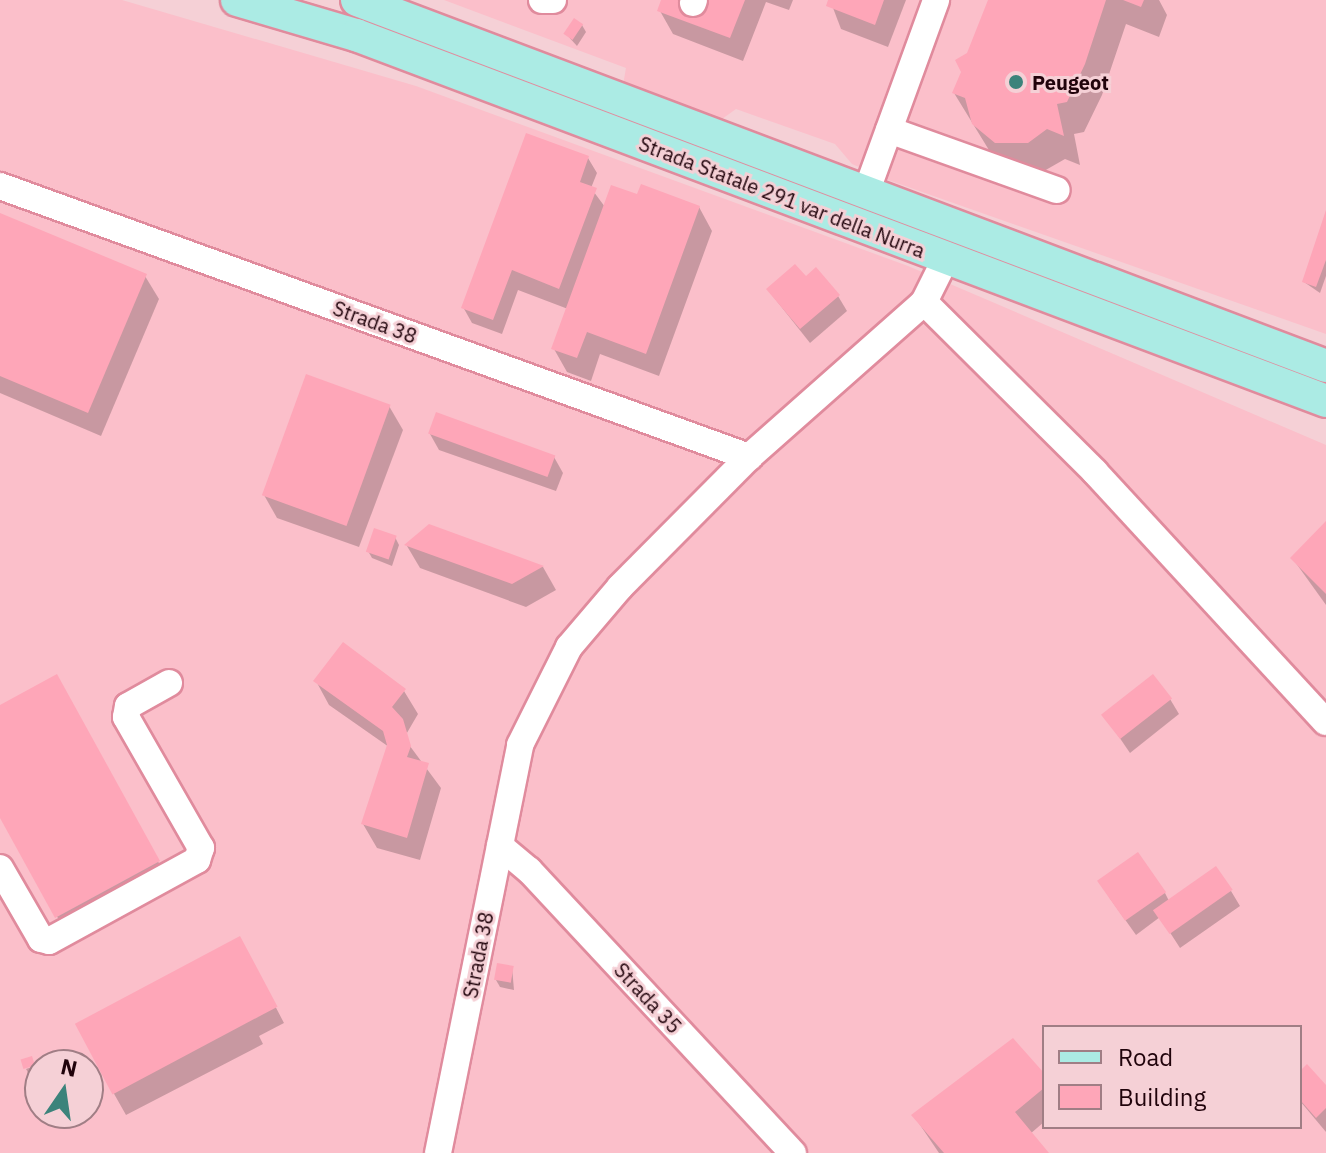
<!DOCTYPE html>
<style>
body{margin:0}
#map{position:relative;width:1326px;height:1153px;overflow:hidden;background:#f5d0d6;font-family:"IBM Plex Sans",sans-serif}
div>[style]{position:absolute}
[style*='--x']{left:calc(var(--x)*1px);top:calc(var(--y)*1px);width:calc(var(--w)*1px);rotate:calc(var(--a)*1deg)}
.built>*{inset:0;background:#fbbfca}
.shadow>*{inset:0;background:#0003}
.building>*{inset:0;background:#fea6b8;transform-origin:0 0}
.roads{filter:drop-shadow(2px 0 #e08b9d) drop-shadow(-2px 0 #e08b9d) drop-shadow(0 2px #e08b9d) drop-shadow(0 -2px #e08b9d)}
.minor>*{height:26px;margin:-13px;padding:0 13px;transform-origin:13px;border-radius:13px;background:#fff}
.major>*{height:32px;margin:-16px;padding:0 16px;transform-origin:16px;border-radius:16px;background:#abebe4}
.dots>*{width:22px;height:22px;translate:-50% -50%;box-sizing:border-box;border:4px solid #f5d0d6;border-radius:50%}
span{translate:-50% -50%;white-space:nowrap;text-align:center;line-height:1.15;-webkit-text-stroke:6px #f5d0d6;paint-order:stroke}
.poi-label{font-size:20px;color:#20030b;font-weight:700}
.left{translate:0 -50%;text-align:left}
.street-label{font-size:20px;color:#20030b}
.legend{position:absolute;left:1042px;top:1025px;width:260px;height:104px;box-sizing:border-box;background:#f5d0d6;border:2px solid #a07e85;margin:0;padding:10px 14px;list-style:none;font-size:24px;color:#20030b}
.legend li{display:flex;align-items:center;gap:16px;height:40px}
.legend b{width:40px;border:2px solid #a07e85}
.north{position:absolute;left:24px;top:1049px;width:80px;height:80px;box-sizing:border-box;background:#f5d0d6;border:2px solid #a07e85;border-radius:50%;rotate:13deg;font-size:22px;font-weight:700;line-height:32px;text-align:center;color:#20030b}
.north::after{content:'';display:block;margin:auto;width:28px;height:36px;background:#3c837b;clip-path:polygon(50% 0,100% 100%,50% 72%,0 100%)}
</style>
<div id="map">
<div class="built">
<div style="clip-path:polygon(evenodd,0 0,122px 0,416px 86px,908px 266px,1326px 445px,1326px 1153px,0 1153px,0 0,1044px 1027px,1300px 1027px,1300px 1127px,1044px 1127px,1044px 1027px,0 0,40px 1065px,88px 1065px,88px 1113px,40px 1113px,40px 1065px)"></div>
<div style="clip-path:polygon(444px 0,1326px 0,1326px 334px,891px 181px,852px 164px,835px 144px,736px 109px,722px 119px,623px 85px,626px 68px)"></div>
</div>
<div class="shadow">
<div style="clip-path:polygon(664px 0,793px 0,789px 10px,766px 2px,743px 61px,673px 34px,660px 11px)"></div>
<div style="clip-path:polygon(830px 0,906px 0,888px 47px,841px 29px)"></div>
<div style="clip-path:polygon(990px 0,1159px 0,1167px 15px,1159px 37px,1126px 24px,1102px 95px,1084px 132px,1074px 134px,1080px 165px,1065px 159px,1037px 175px,992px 155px,954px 93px)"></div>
<div style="clip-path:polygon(582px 25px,586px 32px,577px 46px,566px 34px)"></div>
<div style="clip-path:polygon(588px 158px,597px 173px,591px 188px,605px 207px,638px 196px,699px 207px,712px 231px,659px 376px,600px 354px,591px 381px,567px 372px,554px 349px,568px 309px,518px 290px,502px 334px,472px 323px,463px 307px)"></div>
<div style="clip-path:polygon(0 215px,145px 276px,159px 299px,101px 436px,0 393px)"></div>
<div style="clip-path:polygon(1326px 215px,1326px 276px,1320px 293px,1304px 282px)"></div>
<div style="clip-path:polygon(806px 279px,838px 296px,847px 311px,810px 343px,768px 290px)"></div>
<div style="clip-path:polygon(389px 406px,403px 430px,359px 547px,277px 518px,264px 495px)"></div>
<div style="clip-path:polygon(430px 434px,554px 457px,563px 473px,556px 491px,439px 450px)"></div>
<div style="clip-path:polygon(1326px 524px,1326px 605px,1293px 559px)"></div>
<div style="clip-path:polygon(430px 527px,543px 567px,556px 590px,526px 607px,420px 568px,407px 546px)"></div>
<div style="clip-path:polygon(395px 537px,399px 545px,392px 566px,372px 558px,368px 551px)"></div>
<div style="clip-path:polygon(316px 681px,404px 691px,418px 714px,404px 738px,441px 788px,420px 860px,377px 848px,363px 824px,389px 747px,329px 705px)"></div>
<div style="clip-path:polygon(1170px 699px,1179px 714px,1130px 753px,1104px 715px)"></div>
<div style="clip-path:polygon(69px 700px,171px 885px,70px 940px,0 813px,0 707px)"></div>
<div style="clip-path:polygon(1231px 891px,1240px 906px,1180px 948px,1160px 917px,1136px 935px,1109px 897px,1165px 893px,1169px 901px)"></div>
<div style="clip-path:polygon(248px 954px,284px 1023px,259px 1036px,263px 1044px,126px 1115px,113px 1092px)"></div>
<div style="clip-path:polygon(512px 967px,514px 990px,500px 987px,496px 980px)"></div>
<div style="clip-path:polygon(35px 1066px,37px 1073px,30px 1076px,26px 1069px)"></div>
<div style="clip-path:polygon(1300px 1074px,1326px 1088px,1326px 1132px,1300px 1101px)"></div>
<div style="clip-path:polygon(1044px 1076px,1044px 1122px,1030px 1134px,1047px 1153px,939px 1153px,914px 1116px)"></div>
</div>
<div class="building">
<div style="clip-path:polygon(661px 0,745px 0,730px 38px,657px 11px)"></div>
<div style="clip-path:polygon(828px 0,884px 0,875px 25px,826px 6px)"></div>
<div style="clip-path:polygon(988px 0,1106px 0,1085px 64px,1067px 102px,1057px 104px,1064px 136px,1047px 129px,1028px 143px,995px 143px,972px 124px,965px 98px,952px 93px,961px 72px,955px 60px,967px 53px)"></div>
<div style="clip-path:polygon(1123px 0,1144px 0,1141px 7px)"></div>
<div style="left:574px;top:18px;width:11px;height:19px;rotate:34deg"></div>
<div style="clip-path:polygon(526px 133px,589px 156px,580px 182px,597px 188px,559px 289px,512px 270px,493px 320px,461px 308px)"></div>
<div style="clip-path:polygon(641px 184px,700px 206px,646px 354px,587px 332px,577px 358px,551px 349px,611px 185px,637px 194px)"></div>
<div style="clip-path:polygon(1326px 210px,1326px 260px,1316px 287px,1302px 282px)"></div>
<div style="clip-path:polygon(0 213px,147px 274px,88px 413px,0 376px)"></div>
<div style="clip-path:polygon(795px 264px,806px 276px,816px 267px,840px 295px,800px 329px,766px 289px)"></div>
<div style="left:306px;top:374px;width:90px;height:129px;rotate:20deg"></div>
<div style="left:436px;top:412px;width:127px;height:23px;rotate:20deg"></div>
<div style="clip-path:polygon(1326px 521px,1326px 594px,1290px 558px)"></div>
<div style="clip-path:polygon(429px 524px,544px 566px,512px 584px,404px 545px)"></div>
<div style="left:374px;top:528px;width:24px;height:25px;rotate:19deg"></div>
<div style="clip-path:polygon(343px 642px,406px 689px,392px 707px,403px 719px,411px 746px,407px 757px,429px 763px,407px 838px,361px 824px,387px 745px,383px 731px,313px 681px)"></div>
<div style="clip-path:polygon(57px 674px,160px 861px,55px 918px,0 818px,0 705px)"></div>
<div style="left:1153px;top:674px;width:31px;height:66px;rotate:52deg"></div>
<div style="left:1138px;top:852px;width:49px;height:50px;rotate:55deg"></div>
<div style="left:1216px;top:866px;width:29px;height:77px;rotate:55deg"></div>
<div style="left:240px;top:936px;width:80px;height:187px;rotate:62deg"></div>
<div style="left:497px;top:963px;width:17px;height:17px;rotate:10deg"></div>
<div style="clip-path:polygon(1013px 1038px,1044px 1073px,1044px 1088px,1015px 1112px,1049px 1153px,944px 1153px,911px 1115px)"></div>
<div style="left:32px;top:1056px;width:10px;height:12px;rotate:73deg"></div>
<div style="clip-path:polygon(1307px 1064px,1326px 1085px,1326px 1108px,1316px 1118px,1300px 1100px,1300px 1071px)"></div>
</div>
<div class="roads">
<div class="minor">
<div style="--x:542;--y:0;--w:11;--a:0"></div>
<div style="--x:693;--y:3;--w:3;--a:-72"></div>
<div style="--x:889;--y:130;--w:178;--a:19.7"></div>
<div style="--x:0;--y:186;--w:797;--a:19.89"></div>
<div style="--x:867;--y:190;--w:202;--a:-70"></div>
<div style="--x:924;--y:302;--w:241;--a:44.8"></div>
<div style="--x:1095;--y:472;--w:340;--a:47.3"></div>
<div style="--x:500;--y:846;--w:38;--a:40"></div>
<div style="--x:529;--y:870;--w:387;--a:47"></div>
<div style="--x:0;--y:868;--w:82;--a:60"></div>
<div style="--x:41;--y:939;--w:8;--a:14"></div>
<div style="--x:49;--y:941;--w:169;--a:-28.7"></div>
<div style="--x:197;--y:860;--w:13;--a:-72"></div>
<div style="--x:201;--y:848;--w:151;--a:-119.8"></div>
<div style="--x:126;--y:717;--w:11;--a:-80"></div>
<div style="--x:128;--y:706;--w:47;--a:-29.3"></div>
<div style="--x:438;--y:1153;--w:416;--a:-78.6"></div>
<div style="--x:520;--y:745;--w:110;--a:-63.4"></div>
<div style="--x:569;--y:647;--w:79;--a:-49.6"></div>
<div style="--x:620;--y:587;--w:183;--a:-45.2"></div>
<div style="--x:749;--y:457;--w:234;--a:-41.5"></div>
<div style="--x:924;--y:302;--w:49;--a:-63.4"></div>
</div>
<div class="major">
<div style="--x:237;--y:0;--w:124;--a:16.4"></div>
<div style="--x:356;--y:35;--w:1037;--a:20.67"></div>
<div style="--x:357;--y:0;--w:1036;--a:20.69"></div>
</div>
</div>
<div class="dots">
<div style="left:1016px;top:82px;background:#3c837b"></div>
</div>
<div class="poi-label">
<span class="left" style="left:1032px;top:82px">Peugeot</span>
</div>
<div class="street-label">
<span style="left:782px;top:197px;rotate:21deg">Strada Statale 291 var della Nurra</span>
<span style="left:375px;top:322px;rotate:20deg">Strada 38</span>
<span style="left:478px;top:955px;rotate:-79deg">Strada 38</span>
<span style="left:648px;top:998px;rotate:47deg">Strada 35</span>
</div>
<ul class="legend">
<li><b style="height:10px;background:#abebe4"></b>Road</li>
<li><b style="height:22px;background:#fea6b8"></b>Building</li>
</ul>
<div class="north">N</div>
</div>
